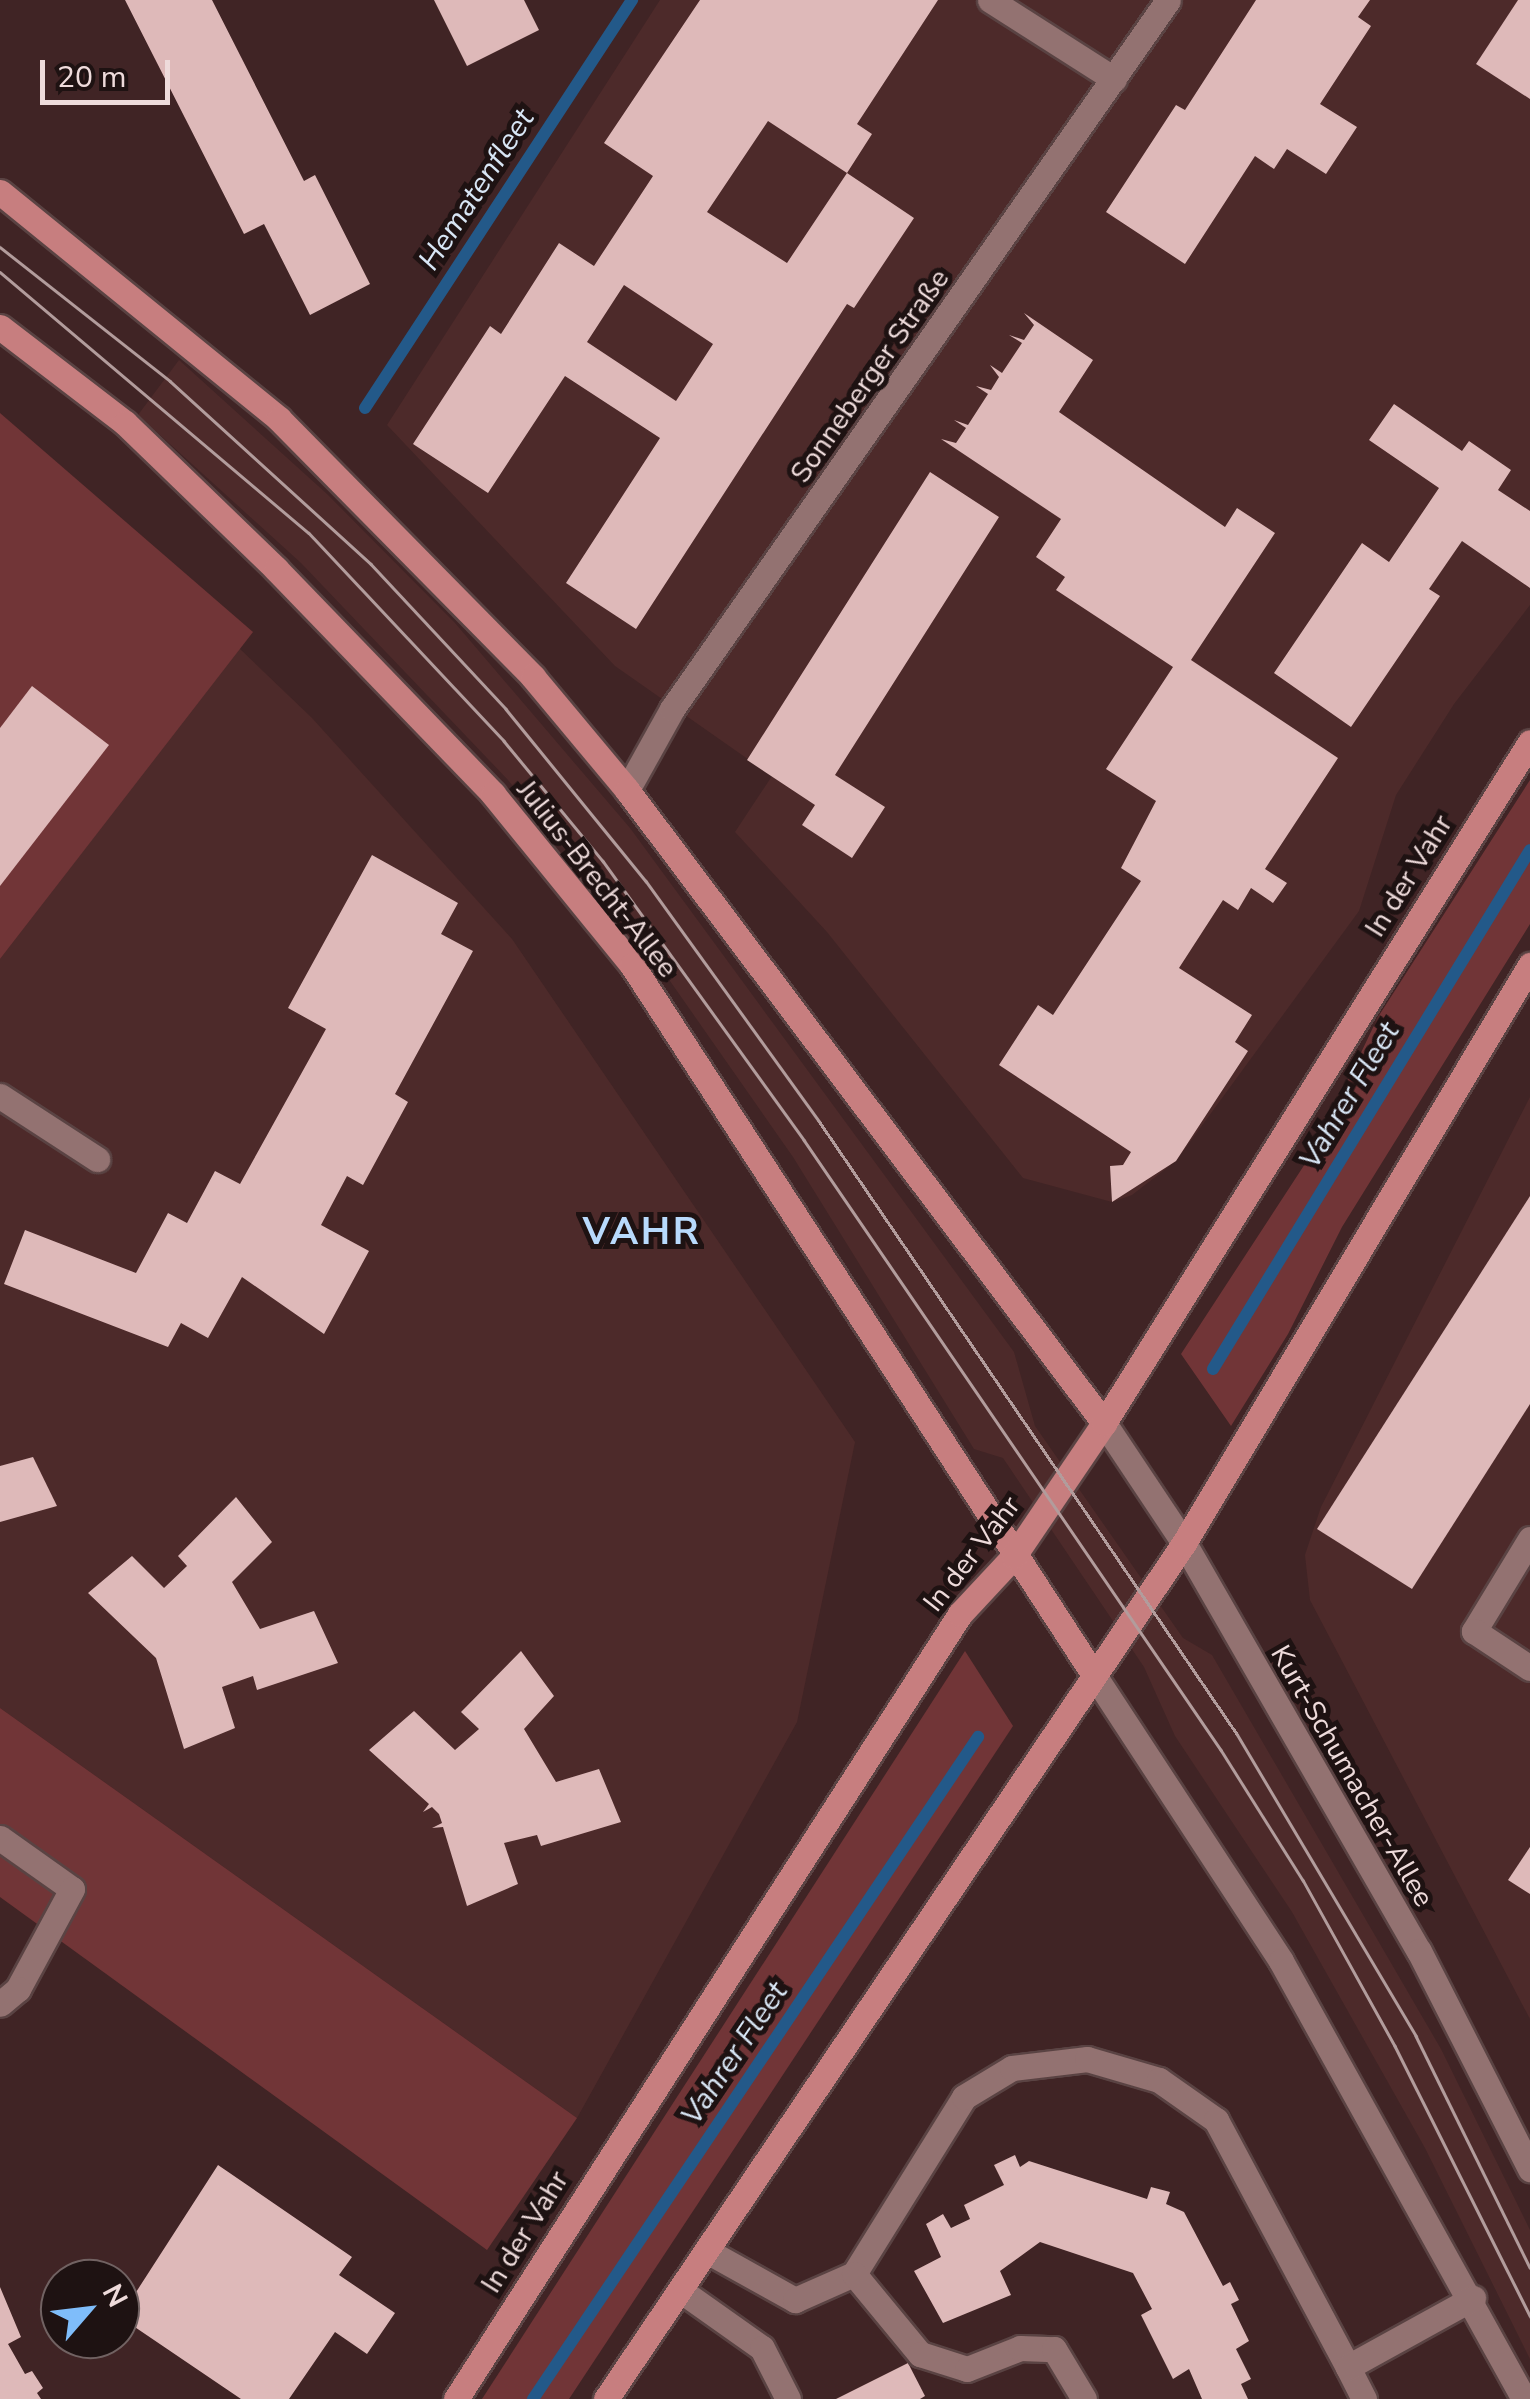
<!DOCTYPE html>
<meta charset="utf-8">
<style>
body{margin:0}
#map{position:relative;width:1530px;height:2399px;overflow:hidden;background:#402425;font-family:"Nunito Sans",sans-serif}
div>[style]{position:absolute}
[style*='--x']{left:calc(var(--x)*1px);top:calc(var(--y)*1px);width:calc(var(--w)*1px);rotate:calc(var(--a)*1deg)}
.built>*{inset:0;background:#4d2a2a}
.green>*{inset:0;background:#713537}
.stream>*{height:12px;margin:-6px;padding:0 6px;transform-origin:6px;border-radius:6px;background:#235989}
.building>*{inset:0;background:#deb9b9}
.roads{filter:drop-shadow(2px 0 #5a4343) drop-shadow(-2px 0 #5a4343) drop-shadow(0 2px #5a4343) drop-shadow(0 -2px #5a4343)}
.minor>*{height:25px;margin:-12.5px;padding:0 12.5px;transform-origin:12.5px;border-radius:12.5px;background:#937271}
.major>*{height:25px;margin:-12.5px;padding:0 12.5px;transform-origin:12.5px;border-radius:12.5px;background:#c77e7f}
.tram>*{height:2.5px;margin:-1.25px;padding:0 1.25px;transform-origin:1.25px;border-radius:1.25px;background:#b29c9c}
span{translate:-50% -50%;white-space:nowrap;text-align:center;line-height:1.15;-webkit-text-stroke:10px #1e1212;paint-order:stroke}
.street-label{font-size:28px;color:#eedbdb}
.water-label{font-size:30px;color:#d8e6f5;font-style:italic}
.district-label{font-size:38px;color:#b8dafc;font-weight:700;letter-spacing:2.5px}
.north{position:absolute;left:40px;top:2259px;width:100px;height:100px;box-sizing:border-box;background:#1e1212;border:2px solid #716262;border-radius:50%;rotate:62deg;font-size:28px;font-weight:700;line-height:40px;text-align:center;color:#eedbdb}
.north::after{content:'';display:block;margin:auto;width:35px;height:45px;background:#7fbdfa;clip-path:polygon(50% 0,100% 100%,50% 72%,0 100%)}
.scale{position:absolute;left:40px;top:60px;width:130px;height:45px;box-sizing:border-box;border:5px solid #eedbdb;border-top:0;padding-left:12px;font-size:30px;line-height:35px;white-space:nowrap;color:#eedbdb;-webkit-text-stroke:8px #1e1212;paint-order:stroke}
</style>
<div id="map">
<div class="built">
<div style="clip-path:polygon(660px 0,1530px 0,1530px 605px,1454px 704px,1396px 795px,1359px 911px,1176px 1161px,1132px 1195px,1112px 1202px,1023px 1178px,827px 932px,735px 832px,772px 776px,615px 666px,387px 425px)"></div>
<div style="clip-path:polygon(179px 360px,327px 494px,455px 623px,630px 828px,1014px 1352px,1035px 1426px,1183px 1638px,1212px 1655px,1441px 2049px,1530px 2230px,1530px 2359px,1425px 2148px,1292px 1912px,1175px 1736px,1144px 1667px,1003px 1458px,974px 1449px,793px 1157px,656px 961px,508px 780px,301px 563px,138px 415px)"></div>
<div style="clip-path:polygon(239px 648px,312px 718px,512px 939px,855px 1442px,797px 1722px,577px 2118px,0 1708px,0 959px)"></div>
<div style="clip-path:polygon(1530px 1097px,1530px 2019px,1310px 1600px,1305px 1555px,1321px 1507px)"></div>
</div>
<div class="green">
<div style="clip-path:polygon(0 413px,253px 632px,0 959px)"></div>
<div style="clip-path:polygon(1530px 780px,1530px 924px,1342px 1227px,1288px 1334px,1231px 1426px,1181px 1354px,1316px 1147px,1378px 1017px)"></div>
<div style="clip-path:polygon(965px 1651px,1013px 1726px,569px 2399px,482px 2399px)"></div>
<div style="clip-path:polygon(0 1708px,577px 2118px,487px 2250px,0 1897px)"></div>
</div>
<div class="stream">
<div style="--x:365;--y:408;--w:488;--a:-56.8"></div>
<div style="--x:1213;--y:1369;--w:608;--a:-58.58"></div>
<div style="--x:533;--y:2399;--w:798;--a:-56.09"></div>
</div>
<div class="building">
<div style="clip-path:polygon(125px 0,212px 0,304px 181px,315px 175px,370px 284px,310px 315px,264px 224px,244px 234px)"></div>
<div style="clip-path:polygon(434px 0,524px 0,539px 30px,467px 66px)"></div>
<div style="clip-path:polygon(evenodd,700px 0,938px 0,857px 124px,872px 134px,847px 173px,768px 121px,707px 212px,787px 263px,847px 173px,914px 218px,854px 308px,847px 304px,636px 629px,566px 583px,660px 438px,565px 376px,488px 493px,413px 444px,490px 326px,501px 334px,559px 243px,594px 266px,653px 176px,604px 143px,700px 0,624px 285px,713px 344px,676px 401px,587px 342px,624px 285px)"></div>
<div style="clip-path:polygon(1256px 0,1370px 0,1358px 17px,1371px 26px,1320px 104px,1357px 127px,1326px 174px,1287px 149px,1274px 169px,1255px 156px,1185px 264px,1106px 212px,1176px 105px,1185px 110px)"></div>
<div style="clip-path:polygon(1518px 0,1530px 0,1530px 99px,1476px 64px)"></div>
<div style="clip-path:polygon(1024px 313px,1093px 360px,1059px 412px,1225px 527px,1237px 508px,1275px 533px,1191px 660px,1338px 758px,1265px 869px,1287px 883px,1273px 903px,1251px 888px,1238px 910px,1223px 900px,1179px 968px,1252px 1015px,1235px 1042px,1248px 1051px,1176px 1161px,1112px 1202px,1110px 1166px,1123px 1165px,1131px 1152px,999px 1065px,1038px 1005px,1053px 1015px,1141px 881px,1121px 868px,1156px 801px,1106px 769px,1173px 667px,1056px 590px,1065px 577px,1036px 557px,1061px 519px,941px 439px,956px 443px,966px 428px,954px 420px,968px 425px,988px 394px,976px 386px,991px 390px,999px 377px,990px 365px,1002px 373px,1022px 343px,1009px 335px,1024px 340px,1034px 325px)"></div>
<div style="clip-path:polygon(1394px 404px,1462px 451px,1469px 441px,1511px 470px,1498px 490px,1530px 511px,1530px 588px,1462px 541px,1429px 589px,1440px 596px,1351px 727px,1274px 673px,1362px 543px,1389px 562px,1439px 488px,1369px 440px)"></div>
<div style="clip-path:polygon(930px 472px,999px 517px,835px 775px,885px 807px,852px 858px,802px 825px,815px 805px,747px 760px)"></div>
<div style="clip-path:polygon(32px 686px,109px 745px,0 886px,0 728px)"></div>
<div style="clip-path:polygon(372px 855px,458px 903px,441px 934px,473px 951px,395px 1094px,408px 1102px,363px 1185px,347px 1176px,321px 1225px,369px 1251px,324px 1334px,242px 1277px,208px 1338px,181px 1323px,168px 1347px,4px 1284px,25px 1230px,136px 1273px,168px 1213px,187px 1223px,215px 1171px,240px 1184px,326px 1029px,288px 1008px)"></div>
<div style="clip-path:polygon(1530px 1196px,1530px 1404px,1412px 1589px,1317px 1529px)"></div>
<div style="clip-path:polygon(33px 1457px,57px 1506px,0 1522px,0 1466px)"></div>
<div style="clip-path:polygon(236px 1497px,272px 1542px,232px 1582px,260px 1629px,314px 1611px,338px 1663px,257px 1690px,253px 1676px,222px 1687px,235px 1728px,184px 1749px,156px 1658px,88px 1593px,132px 1556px,164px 1588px,187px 1566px,178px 1556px)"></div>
<div style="clip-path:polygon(521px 1651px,554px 1696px,524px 1729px,556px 1782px,599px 1769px,621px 1822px,541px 1846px,537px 1835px,504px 1843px,518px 1884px,467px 1906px,443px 1827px,432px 1828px,442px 1823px,439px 1814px,432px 1807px,423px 1812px,429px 1804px,369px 1750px,414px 1711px,455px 1750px,479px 1729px,461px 1712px)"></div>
<div style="clip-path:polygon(1530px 1847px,1530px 1894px,1508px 1880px)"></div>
<div style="clip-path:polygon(1015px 2155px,1020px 2167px,1029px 2161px,1147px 2199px,1151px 2187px,1170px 2192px,1166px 2204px,1184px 2212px,1223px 2286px,1230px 2282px,1239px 2300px,1231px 2304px,1249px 2341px,1236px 2349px,1251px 2379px,1241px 2384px,1248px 2399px,1202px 2399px,1189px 2369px,1173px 2379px,1141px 2315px,1152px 2309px,1133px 2273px,1040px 2242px,1000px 2271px,1011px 2295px,943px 2323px,914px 2271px,941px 2257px,926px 2224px,943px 2214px,951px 2228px,970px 2219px,964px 2205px,1004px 2185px,994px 2165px)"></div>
<div style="clip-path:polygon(218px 2165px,352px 2257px,339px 2275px,395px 2313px,367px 2354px,335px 2332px,289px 2399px,241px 2399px,120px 2317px)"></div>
<div style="clip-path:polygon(0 2287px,21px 2337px,8px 2344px,25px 2374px,32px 2371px,43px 2388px,37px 2393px,41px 2399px,0 2399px)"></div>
<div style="clip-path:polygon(908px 2363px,925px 2396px,920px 2399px,836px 2399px)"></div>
</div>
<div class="roads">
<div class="minor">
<div style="--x:990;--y:0;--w:147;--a:32.5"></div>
<div style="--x:627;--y:790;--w:93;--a:-60.9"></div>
<div style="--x:672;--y:709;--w:865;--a:-55.02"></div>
<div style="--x:0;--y:1096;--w:116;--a:33"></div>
<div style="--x:1104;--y:1423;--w:144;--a:56.3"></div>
<div style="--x:1184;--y:1543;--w:471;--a:60.1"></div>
<div style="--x:1419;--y:1951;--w:245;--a:63"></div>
<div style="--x:1530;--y:1539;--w:108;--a:121.3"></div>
<div style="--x:1474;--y:1631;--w:67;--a:33.5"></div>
<div style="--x:1092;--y:1672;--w:345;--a:56.8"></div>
<div style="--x:1281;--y:1961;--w:501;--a:60.98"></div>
<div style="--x:0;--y:1838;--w:88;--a:35.3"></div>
<div style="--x:72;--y:1889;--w:114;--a:118.4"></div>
<div style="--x:18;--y:1989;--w:23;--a:140"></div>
<div style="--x:707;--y:2251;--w:101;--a:29.1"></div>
<div style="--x:795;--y:2300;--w:64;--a:-23.8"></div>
<div style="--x:854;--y:2274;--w:208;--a:-58.1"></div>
<div style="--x:964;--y:2097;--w:56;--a:-31.1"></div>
<div style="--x:1012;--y:2068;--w:76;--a:-6.8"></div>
<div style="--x:1087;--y:2059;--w:75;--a:16.3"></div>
<div style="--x:1159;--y:2080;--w:70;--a:35.1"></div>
<div style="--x:1216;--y:2120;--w:280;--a:61.9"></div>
<div style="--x:854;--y:2274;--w:104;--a:50.5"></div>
<div style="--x:920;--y:2354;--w:49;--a:17.7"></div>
<div style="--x:967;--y:2369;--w:57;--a:-21.6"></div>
<div style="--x:1020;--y:2348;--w:34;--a:2"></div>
<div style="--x:1054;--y:2349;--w:58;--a:59"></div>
<div style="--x:680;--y:2290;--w:100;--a:35.3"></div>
<div style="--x:762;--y:2348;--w:57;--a:63"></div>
<div style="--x:1364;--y:2399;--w:36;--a:-117"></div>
<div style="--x:1348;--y:2367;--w:143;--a:-28.9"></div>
</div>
<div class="major">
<div style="--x:0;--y:192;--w:360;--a:39.1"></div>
<div style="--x:279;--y:419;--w:362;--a:45.4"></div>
<div style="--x:533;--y:677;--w:147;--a:50.2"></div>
<div style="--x:627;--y:790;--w:793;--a:53"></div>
<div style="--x:0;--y:327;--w:158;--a:37.5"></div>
<div style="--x:125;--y:423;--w:210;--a:44"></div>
<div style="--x:276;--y:569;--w:313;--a:46"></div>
<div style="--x:493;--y:794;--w:220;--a:50.9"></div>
<div style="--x:632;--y:965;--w:843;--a:56.95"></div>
<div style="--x:456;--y:2399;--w:933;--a:-57.3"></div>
<div style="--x:960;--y:1614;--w:79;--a:-47"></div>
<div style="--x:1014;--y:1556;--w:161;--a:-55.9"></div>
<div style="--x:1104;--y:1423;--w:803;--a:-57.97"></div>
<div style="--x:606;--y:2399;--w:1033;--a:-55.97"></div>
<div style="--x:1184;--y:1543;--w:674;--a:-59.09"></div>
</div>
</div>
<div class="tram">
<div style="--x:0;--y:247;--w:216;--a:38.2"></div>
<div style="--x:170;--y:381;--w:272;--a:42.3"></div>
<div style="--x:371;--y:564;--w:198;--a:47"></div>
<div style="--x:506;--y:709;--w:222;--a:50.9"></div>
<div style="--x:646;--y:881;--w:296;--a:54.2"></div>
<div style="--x:819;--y:1121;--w:742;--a:55.71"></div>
<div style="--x:1237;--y:1734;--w:351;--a:59.3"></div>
<div style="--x:1416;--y:2036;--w:258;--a:63.8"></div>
<div style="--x:0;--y:272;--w:404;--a:40.2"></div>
<div style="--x:309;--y:533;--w:285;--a:46.8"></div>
<div style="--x:504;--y:741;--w:156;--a:50.5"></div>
<div style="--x:603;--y:861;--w:344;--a:54.2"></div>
<div style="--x:804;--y:1140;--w:739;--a:55.64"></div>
<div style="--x:1221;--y:1750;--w:154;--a:57.8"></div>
<div style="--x:1303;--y:1880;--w:190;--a:61"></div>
<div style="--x:1395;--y:2046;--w:302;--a:63.4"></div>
</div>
<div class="street-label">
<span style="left:870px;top:376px;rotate:-55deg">Sonneberger Straße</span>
<span style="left:1409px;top:876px;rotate:-58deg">In der Vahr</span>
<span style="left:597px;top:879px;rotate:52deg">Julius-Brecht-Allee</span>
<span style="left:972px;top:1554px;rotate:-52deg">In der Vahr</span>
<span style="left:1352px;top:1776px;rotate:60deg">Kurt-Schumacher-Allee</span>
<span style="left:525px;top:2232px;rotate:-58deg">In der Vahr</span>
</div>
<div class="water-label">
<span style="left:477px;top:190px;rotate:-57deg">Hematenfleet</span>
<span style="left:1350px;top:1096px;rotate:-59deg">Vahrer Fleet</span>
<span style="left:735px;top:2054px;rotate:-56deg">Vahrer Fleet</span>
</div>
<div class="district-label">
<span style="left:642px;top:1232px">VAHR</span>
</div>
<div class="north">N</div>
<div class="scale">20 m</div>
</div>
